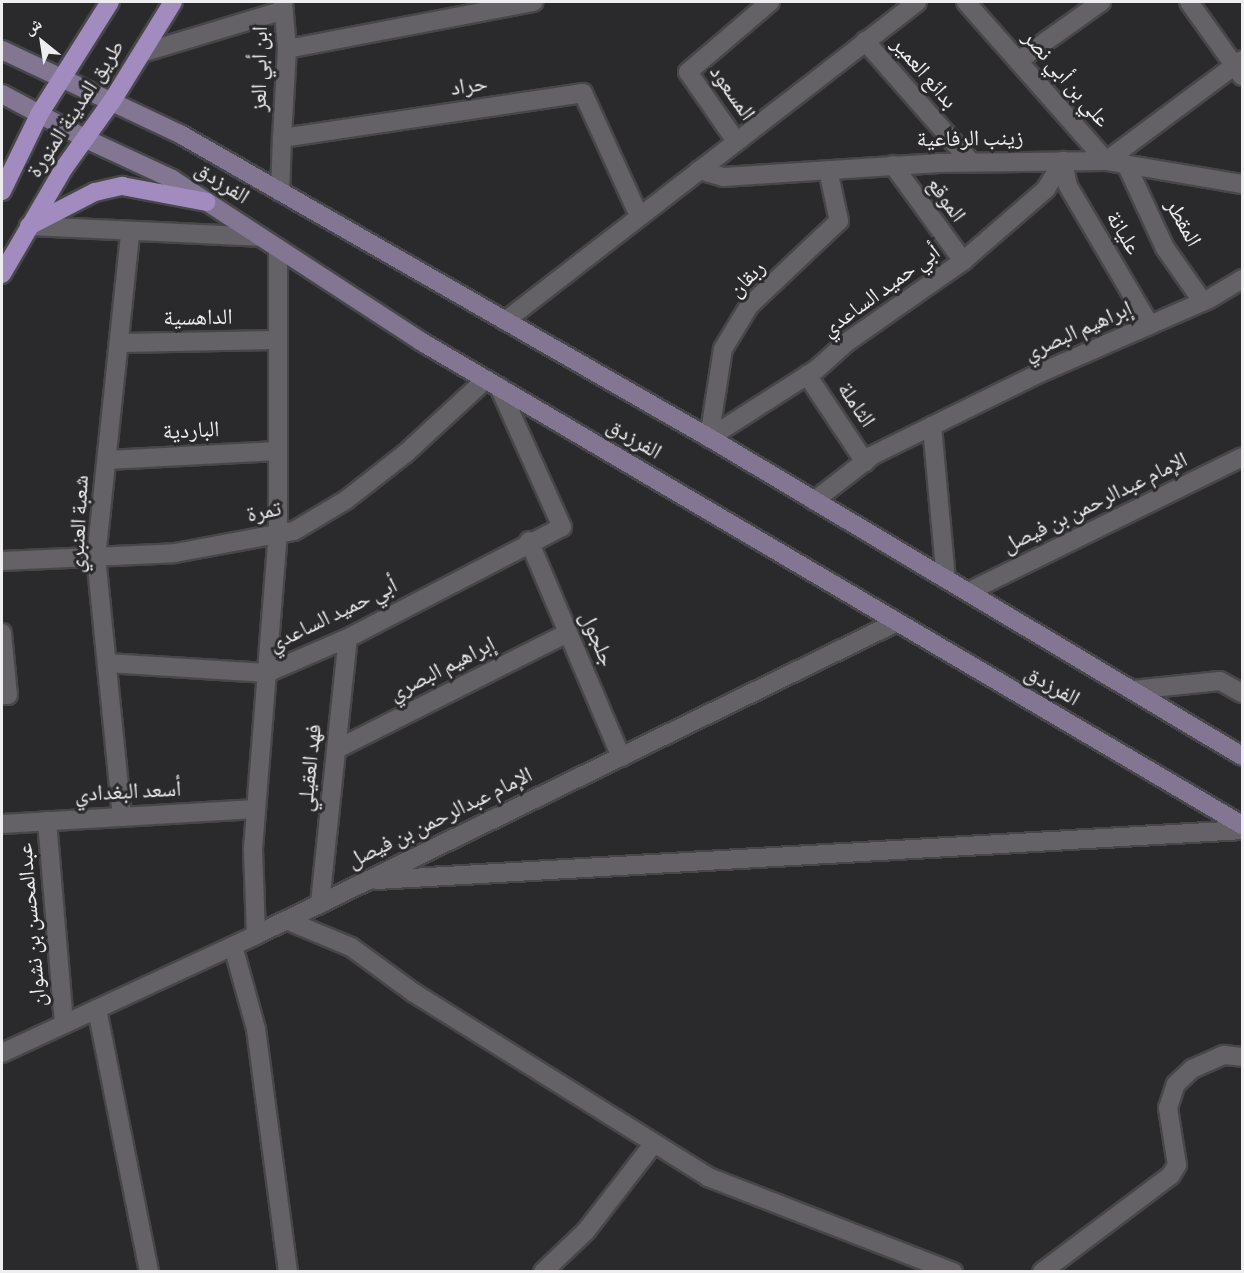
<!DOCTYPE html>
<meta charset="utf-8">
<style>
body{margin:0}
#map{position:relative;width:1244px;height:1273px;overflow:hidden;background:#2a292c;font-family:"Alegreya Sans","Noto Naskh Arabic",sans-serif}
div>[style]{position:absolute}
[style*='--x']{left:calc(var(--x)*1px);top:calc(var(--y)*1px);width:calc(var(--w)*1px);rotate:calc(var(--a)*1deg)}
.roads{filter:drop-shadow(2px 0 #474649) drop-shadow(-2px 0 #474649) drop-shadow(0 2px #474649) drop-shadow(0 -2px #474649)}
.street>*{height:18px;margin:-9px;padding:0 9px;transform-origin:9px;border-radius:9px;background:#646266}
.secondary>*{height:18px;margin:-9px;padding:0 9px;transform-origin:9px;border-radius:9px;background:#827692}
.primary>*{height:18px;margin:-9px;padding:0 9px;transform-origin:9px;border-radius:9px;background:#a18bbf}
span{translate:-50% -50%;white-space:nowrap;text-align:center;line-height:1.15;-webkit-text-stroke:6px #2a292c;paint-order:stroke}
.street-label{font-size:22px;color:#eeedef}
.frame{position:absolute;inset:0;border:3px solid #eeedef;pointer-events:none}
.north{position:absolute;left:12px;top:12px;width:60px;height:60px;-webkit-text-stroke:4px #2a292c;paint-order:stroke;rotate:330deg;font-size:16px;font-weight:700;line-height:24px;text-align:center;color:#eeedef}
.north::after{content:'';display:block;margin:auto;width:21px;height:27px;background:#eeedef;clip-path:polygon(50% 0,100% 100%,50% 72%,0 100%)}
</style>
<div id="map">
<div class="roads">
<div class="street">
<div style="--x:966;--y:2;--w:212;--a:48.6"></div>
<div style="--x:1106;--y:161;--w:169;--a:-36.6"></div>
<div style="--x:1189;--y:2;--w:91;--a:54.4"></div>
<div style="--x:865;--y:41;--w:161;--a:48.8"></div>
<div style="--x:287;--y:49;--w:251;--a:-10.8"></div>
<div style="--x:142;--y:53;--w:148;--a:-16.8"></div>
<div style="--x:1018;--y:61;--w:102;--a:-35.4"></div>
<div style="--x:282;--y:138;--w:89;--a:-86.8"></div>
<div style="--x:287;--y:49;--w:47;--a:-94.9"></div>
<div style="--x:736;--y:141;--w:84;--a:-124.8"></div>
<div style="--x:688;--y:72;--w:108;--a:-40.5"></div>
<div style="--x:1063;--y:161;--w:25;--a:79"></div>
<div style="--x:1068;--y:186;--w:161;--a:59.5"></div>
<div style="--x:1126;--y:164;--w:93;--a:65.1"></div>
<div style="--x:1165;--y:248;--w:66;--a:54.9"></div>
<div style="--x:893;--y:165;--w:119;--a:53.9"></div>
<div style="--x:699;--y:170;--w:25;--a:16"></div>
<div style="--x:723;--y:177;--w:217;--a:-3.7"></div>
<div style="--x:940;--y:163;--w:166;--a:-0.7"></div>
<div style="--x:1106;--y:161;--w:138;--a:9.6"></div>
<div style="--x:280;--y:192;--w:54;--a:-87.9"></div>
<div style="--x:282;--y:138;--w:304;--a:-8.5"></div>
<div style="--x:583;--y:93;--w:135;--a:65.5"></div>
<div style="--x:29;--y:226;--w:232;--a:2.7"></div>
<div style="--x:505;--y:321;--w:521;--a:-37.75"></div>
<div style="--x:119;--y:343;--w:159;--a:-1.1"></div>
<div style="--x:807;--y:375;--w:105;--a:56.3"></div>
<div style="--x:932;--y:426;--w:154;--a:84.8"></div>
<div style="--x:709;--y:438;--w:128;--a:-32.6"></div>
<div style="--x:817;--y:369;--w:40;--a:-42"></div>
<div style="--x:847;--y:342;--w:141;--a:-34.9"></div>
<div style="--x:963;--y:261;--w:110;--a:-40.9"></div>
<div style="--x:1046;--y:189;--w:33;--a:-59"></div>
<div style="--x:709;--y:438;--w:90;--a:-81.1"></div>
<div style="--x:723;--y:349;--w:50;--a:-58.8"></div>
<div style="--x:749;--y:306;--w:124;--a:-43.4"></div>
<div style="--x:839;--y:221;--w:52;--a:-102.2"></div>
<div style="--x:107;--y:460;--w:171;--a:-3"></div>
<div style="--x:814;--y:501;--w:75;--a:-37.9"></div>
<div style="--x:873;--y:455;--w:186;--a:-26.2"></div>
<div style="--x:1040;--y:373;--w:184;--a:-23.6"></div>
<div style="--x:1209;--y:299;--w:39;--a:-31"></div>
<div style="--x:529;--y:541;--w:235;--a:66.9"></div>
<div style="--x:2;--y:561;--w:173;--a:-2.6"></div>
<div style="--x:175;--y:553;--w:121;--a:-10.5"></div>
<div style="--x:294;--y:531;--w:61;--a:-30.8"></div>
<div style="--x:346;--y:500;--w:76;--a:-38.1"></div>
<div style="--x:406;--y:453;--w:108;--a:-42.7"></div>
<div style="--x:968;--y:592;--w:305;--a:-26.2"></div>
<div style="--x:2;--y:633;--w:62;--a:84.5"></div>
<div style="--x:8;--y:695;--w:6;--a:180"></div>
<div style="--x:107;--y:663;--w:160;--a:3.6"></div>
<div style="--x:267;--y:673;--w:88;--a:-23.4"></div>
<div style="--x:348;--y:638;--w:241;--a:-27.4"></div>
<div style="--x:562;--y:527;--w:154;--a:-114.2"></div>
<div style="--x:1133;--y:690;--w:87;--a:-5.9"></div>
<div style="--x:1220;--y:681;--w:25;--a:29"></div>
<div style="--x:337;--y:749;--w:258;--a:-26.7"></div>
<div style="--x:122;--y:817;--w:260;--a:-95.7"></div>
<div style="--x:96;--y:558;--w:326;--a:-84"></div>
<div style="--x:47;--y:821;--w:204;--a:85.2"></div>
<div style="--x:2;--y:824;--w:254;--a:-3.4"></div>
<div style="--x:376;--y:880;--w:867;--a:-3.3"></div>
<div style="--x:320;--y:903;--w:266;--a:-84"></div>
<div style="--x:286;--y:920;--w:70;--a:22.6"></div>
<div style="--x:351;--y:947;--w:78;--a:36.1"></div>
<div style="--x:414;--y:993;--w:347;--a:32"></div>
<div style="--x:708;--y:1177;--w:263;--a:21.2"></div>
<div style="--x:256;--y:935;--w:86;--a:-92"></div>
<div style="--x:253;--y:849;--w:316;--a:-85.5"></div>
<div style="--x:278;--y:534;--w:286;--a:-90"></div>
<div style="--x:233;--y:946;--w:86;--a:74.5"></div>
<div style="--x:256;--y:1029;--w:245;--a:82.5"></div>
<div style="--x:97;--y:1009;--w:268;--a:78.8"></div>
<div style="--x:2;--y:1053;--w:280;--a:-24.9"></div>
<div style="--x:256;--y:935;--w:713;--a:-26.03"></div>
<div style="--x:543;--y:1272;--w:59;--a:-43.6"></div>
<div style="--x:586;--y:1231;--w:111;--a:-52.3"></div>
<div style="--x:1042;--y:1272;--w:161;--a:-36.9"></div>
<div style="--x:1171;--y:1175;--w:12;--a:-59"></div>
<div style="--x:1177;--y:1165;--w:58;--a:-99"></div>
<div style="--x:1168;--y:1108;--w:25;--a:-72"></div>
<div style="--x:1176;--y:1084;--w:22;--a:-43"></div>
<div style="--x:1192;--y:1069;--w:35;--a:-24"></div>
<div style="--x:1224;--y:1055;--w:18;--a:6"></div>
</div>
<div class="secondary">
<div style="--x:2;--y:50;--w:197;--a:25.3"></div>
<div style="--x:180;--y:134;--w:617;--a:29.85"></div>
<div style="--x:715;--y:441;--w:614;--a:30.87"></div>
<div style="--x:2;--y:94;--w:95;--a:28.2"></div>
<div style="--x:86;--y:139;--w:95;--a:24.9"></div>
<div style="--x:172;--y:179;--w:298;--a:33.1"></div>
<div style="--x:422;--y:342;--w:952;--a:30.5"></div>
</div>
<div class="primary">
<div style="--x:2;--y:191;--w:87;--a:-64"></div>
<div style="--x:40;--y:113;--w:131;--a:-57.8"></div>
<div style="--x:29;--y:226;--w:74;--a:-27.3"></div>
<div style="--x:95;--y:192;--w:28;--a:-13"></div>
<div style="--x:122;--y:186;--w:86;--a:10.7"></div>
<div style="--x:2;--y:274;--w:123;--a:-59.7"></div>
<div style="--x:64;--y:168;--w:82;--a:-54.4"></div>
<div style="--x:112;--y:101;--w:116;--a:-58.4"></div>
</div>
</div>
<div class="street-label">
<span style="left:260px;top:69px;rotate:-89deg">ابن أبي العز</span>
<span style="left:924px;top:73px;rotate:49deg">بدائع العمير</span>
<span style="left:1066px;top:79px;rotate:49deg">علي بن أبي نصر</span>
<span style="left:469px;top:86px;rotate:-9deg">حراد</span>
<span style="left:732px;top:93px;rotate:55deg">المسعود</span>
<span style="left:76px;top:109px;rotate:-57deg">طريق المدينة المنورة</span>
<span style="left:970px;top:139px;rotate:-1deg">زينب الرفاعية</span>
<span style="left:222px;top:183px;rotate:33deg">الفرزدق</span>
<span style="left:946px;top:200px;rotate:54deg">الموقع</span>
<span style="left:1183px;top:223px;rotate:61deg">المقطر</span>
<span style="left:1123px;top:233px;rotate:59deg">عليانة</span>
<span style="left:747px;top:279px;rotate:-45deg">ربقان</span>
<span style="left:881px;top:291px;rotate:-36deg">أبي حميد الساعدي</span>
<span style="left:198px;top:318px;rotate:-1deg">الداهسية</span>
<span style="left:1078px;top:331px;rotate:-24deg">إبراهيم البصري</span>
<span style="left:856px;top:405px;rotate:56deg">الثاملة</span>
<span style="left:191px;top:431px;rotate:-3deg">الباردية</span>
<span style="left:634px;top:439px;rotate:31deg">الفرزدق</span>
<span style="left:1095px;top:503px;rotate:-26deg">الإمام عبدالرحمن بن فيصل</span>
<span style="left:264px;top:512px;rotate:-12deg">تمرة</span>
<span style="left:79px;top:524px;rotate:-87deg">شعبة العنبري</span>
<span style="left:333px;top:615px;rotate:-26deg">أبي حميد الساعدي</span>
<span style="left:597px;top:639px;rotate:67deg">جلجول</span>
<span style="left:442px;top:669px;rotate:-27deg">إبراهيم البصري</span>
<span style="left:1052px;top:686px;rotate:30deg">الفرزدق</span>
<span style="left:310px;top:768px;rotate:-84deg">فهد العقيلي</span>
<span style="left:128px;top:792px;rotate:-3deg">أسعد البغدادي</span>
<span style="left:440px;top:818px;rotate:-26deg">الإمام عبدالرحمن بن فيصل</span>
<span style="left:32px;top:925px;rotate:-95deg">عبدالمحسن بن نشوان</span>
</div>
<div class="frame"></div>
<div class="north">ش</div>
</div>
